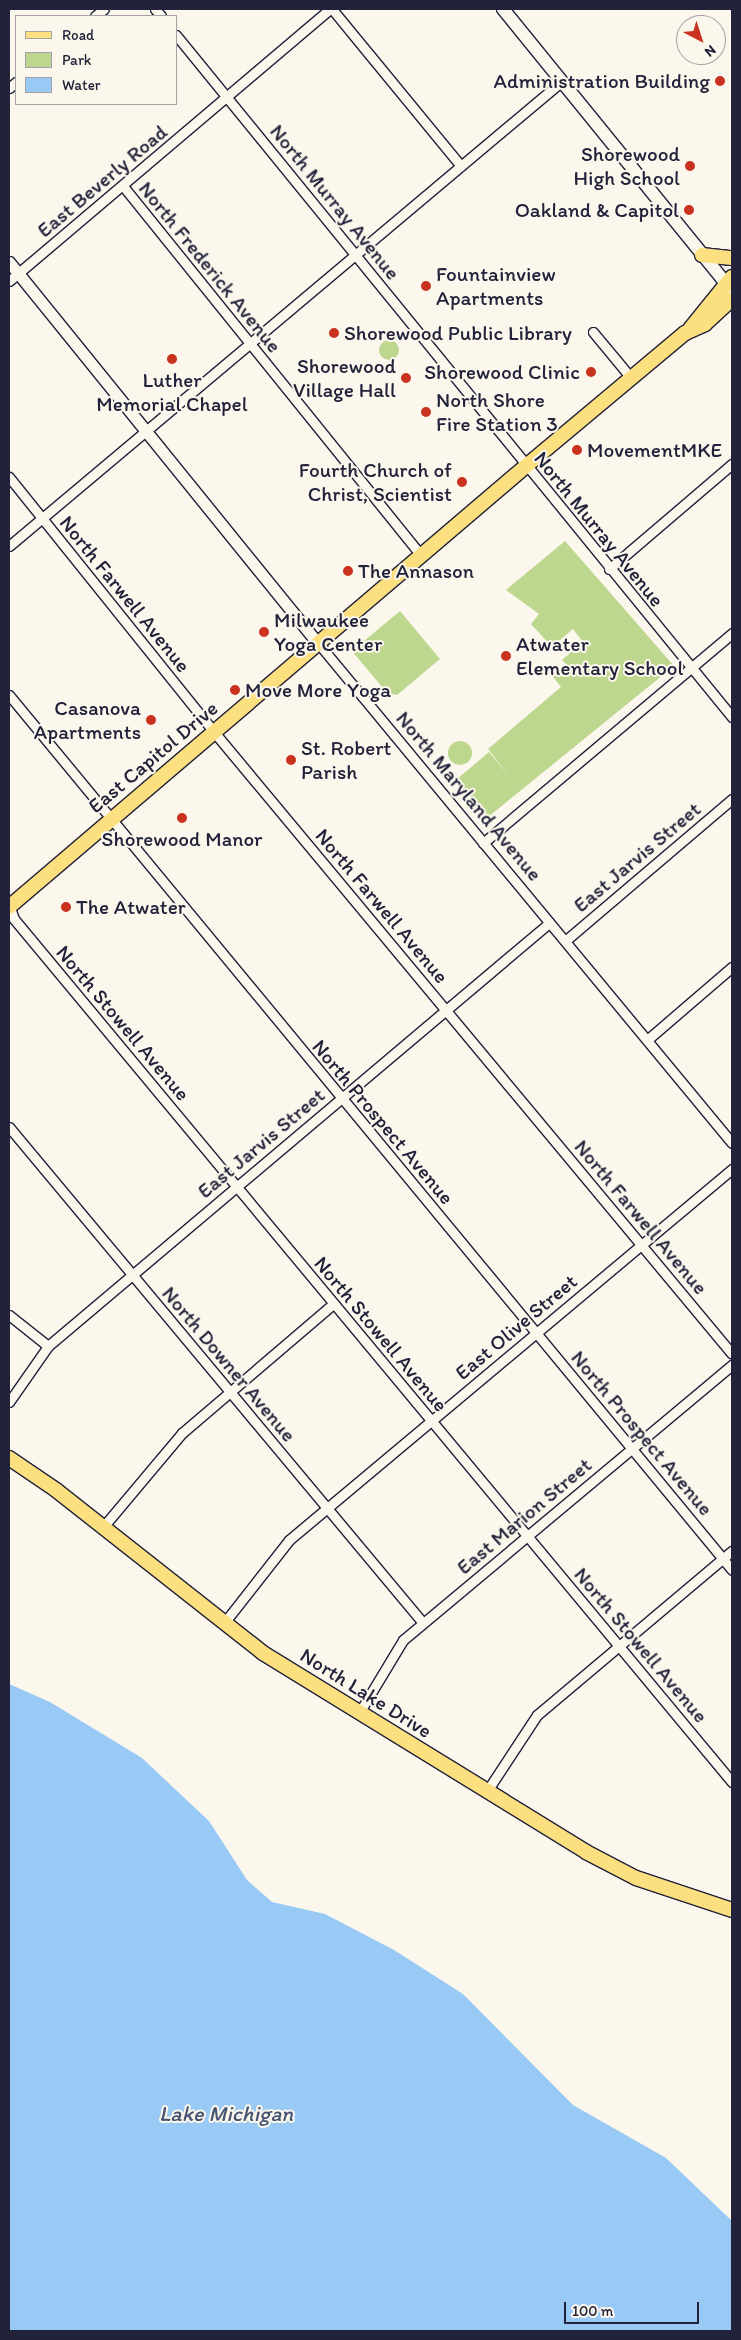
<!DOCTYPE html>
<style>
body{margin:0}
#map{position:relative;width:741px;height:2340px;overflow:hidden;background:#fbf7ec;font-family:Itim,sans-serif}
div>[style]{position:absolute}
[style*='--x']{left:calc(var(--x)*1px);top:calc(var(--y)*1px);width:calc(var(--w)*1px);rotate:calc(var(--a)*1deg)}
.green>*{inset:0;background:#bed78e}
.round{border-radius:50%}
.water>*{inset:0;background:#99c9f5}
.roads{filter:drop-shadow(1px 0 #22223b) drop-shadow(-1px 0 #22223b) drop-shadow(0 1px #22223b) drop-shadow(0 -1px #22223b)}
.minor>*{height:9px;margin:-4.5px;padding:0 4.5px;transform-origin:4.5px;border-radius:4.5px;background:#fbf7ec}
.tertiary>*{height:11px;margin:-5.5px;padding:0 5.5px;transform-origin:5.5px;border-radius:5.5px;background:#fbf7ec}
.secondary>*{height:12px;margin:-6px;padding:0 6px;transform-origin:6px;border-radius:6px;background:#fbf7ec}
.primary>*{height:14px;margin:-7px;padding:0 7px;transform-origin:7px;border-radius:7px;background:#fce080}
.dots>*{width:14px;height:14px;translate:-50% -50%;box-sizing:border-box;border:2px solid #fbf7ec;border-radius:50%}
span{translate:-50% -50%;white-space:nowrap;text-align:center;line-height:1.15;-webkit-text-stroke:4px #fbf7ec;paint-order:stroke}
.poi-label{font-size:21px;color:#22223b}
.right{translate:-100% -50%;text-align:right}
.left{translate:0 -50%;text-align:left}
.street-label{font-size:21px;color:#22223b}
.water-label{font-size:22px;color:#465473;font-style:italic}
.frame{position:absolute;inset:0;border:10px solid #22223b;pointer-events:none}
.legend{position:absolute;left:15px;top:15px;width:162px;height:90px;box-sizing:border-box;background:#fbf7ec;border:1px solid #a4a2a5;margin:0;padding:6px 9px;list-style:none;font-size:15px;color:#22223b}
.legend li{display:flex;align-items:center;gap:10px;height:25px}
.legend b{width:25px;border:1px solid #a4a2a5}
.north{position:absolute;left:676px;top:15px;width:50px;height:50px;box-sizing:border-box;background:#fbf7ec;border:1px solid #a4a2a5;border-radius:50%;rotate:140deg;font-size:14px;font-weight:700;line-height:20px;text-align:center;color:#22223b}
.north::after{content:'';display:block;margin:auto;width:18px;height:22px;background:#c8321e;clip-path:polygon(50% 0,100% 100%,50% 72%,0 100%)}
.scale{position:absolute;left:564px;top:2302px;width:135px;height:22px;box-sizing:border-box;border:2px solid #22223b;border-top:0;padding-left:6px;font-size:15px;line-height:18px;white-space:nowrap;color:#22223b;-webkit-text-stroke:4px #fbf7ec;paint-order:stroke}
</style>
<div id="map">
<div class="green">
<div class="round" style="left:379px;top:340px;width:20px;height:20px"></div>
<div style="clip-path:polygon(565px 541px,674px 666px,488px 817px,456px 780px,489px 752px,510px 777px,488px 749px,561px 687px,553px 677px,567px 665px,562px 660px,583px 642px,573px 629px,552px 647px,531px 624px,539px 614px,506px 590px)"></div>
<div style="clip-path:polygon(400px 611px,440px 659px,397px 695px,387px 693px,352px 651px)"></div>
<div class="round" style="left:448px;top:741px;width:24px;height:24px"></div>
</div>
<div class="water">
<div style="clip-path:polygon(9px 1684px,50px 1702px,142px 1758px,209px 1821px,247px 1880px,272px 1902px,325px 1914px,394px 1950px,463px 1994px,573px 2105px,666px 2158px,732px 2221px,732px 2331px,9px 2331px)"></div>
</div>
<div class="roads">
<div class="minor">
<div style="--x:155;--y:9;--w:9;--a:49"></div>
<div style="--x:332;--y:9;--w:202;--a:50.6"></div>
<div style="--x:95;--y:16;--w:11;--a:-38"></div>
<div style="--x:176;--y:35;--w:880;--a:50.81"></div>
<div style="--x:9;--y:88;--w:9;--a:-41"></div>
<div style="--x:123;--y:186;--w:474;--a:51.1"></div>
<div style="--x:9;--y:281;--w:421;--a:-40.3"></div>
<div style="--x:593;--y:332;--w:61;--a:50.3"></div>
<div style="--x:9;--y:477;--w:327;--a:51.2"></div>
<div style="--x:214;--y:732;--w:809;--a:50.21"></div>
<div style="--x:9;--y:546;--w:723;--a:-40.06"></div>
<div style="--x:609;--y:569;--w:162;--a:-40.5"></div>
<div style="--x:318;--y:643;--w:649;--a:50.38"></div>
<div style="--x:9;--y:695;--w:1135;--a:50.43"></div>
<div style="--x:483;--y:843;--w:326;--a:-40.1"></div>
<div style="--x:9;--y:905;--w:15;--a:70"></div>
<div style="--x:14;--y:919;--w:1123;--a:50.24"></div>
<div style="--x:565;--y:941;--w:219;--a:-40.4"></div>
<div style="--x:647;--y:1040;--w:112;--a:-40.7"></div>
<div style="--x:9;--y:1127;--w:646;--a:50.15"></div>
<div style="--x:9;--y:1315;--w:50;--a:38.5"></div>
<div style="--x:9;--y:1402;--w:68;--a:-55.1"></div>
<div style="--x:48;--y:1346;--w:656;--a:-40.17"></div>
<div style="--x:103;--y:1527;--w:123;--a:-50"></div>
<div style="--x:182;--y:1433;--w:199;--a:-40.5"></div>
<div style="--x:224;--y:1623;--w:105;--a:-51.9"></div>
<div style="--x:289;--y:1540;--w:578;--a:-39.95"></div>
<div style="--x:359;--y:1713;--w:85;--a:-58.9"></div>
<div style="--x:403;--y:1640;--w:429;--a:-39.9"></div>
<div style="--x:487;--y:1791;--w:91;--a:-56.7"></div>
<div style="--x:537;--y:1715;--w:255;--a:-40.1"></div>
</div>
<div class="tertiary">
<div style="--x:9;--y:262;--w:491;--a:51"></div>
</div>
<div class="secondary">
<div style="--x:503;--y:9;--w:363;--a:50.9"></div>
</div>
<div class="primary">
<div style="--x:702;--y:255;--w:30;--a:6"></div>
<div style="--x:690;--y:329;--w:67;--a:-51.1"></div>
<div style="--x:9;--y:907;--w:680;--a:-40.46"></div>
<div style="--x:526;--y:466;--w:207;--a:-39.9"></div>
<div style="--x:685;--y:333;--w:22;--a:-24"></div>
<div style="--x:705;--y:324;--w:37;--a:-43"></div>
<div style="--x:9;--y:1458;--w:57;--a:34.2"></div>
<div style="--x:56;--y:1490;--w:263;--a:38.2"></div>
<div style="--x:263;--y:1653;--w:379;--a:31.6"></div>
<div style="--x:586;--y:1852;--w:56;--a:27.5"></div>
<div style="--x:636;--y:1878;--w:101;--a:18.4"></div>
</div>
</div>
<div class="dots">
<div style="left:720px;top:81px;background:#c8321e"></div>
<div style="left:690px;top:166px;background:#c8321e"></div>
<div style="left:689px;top:210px;background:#c8321e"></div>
<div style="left:426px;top:286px;background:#c8321e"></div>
<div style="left:334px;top:333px;background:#c8321e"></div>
<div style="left:172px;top:359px;background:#c8321e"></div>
<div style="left:591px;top:372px;background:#c8321e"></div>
<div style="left:406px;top:378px;background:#c8321e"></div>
<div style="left:426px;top:412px;background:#c8321e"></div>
<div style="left:577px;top:450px;background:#c8321e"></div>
<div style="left:462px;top:482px;background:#c8321e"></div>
<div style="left:348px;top:571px;background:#c8321e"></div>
<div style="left:264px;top:632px;background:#c8321e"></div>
<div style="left:506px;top:656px;background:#c8321e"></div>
<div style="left:235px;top:690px;background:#c8321e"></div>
<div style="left:151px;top:720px;background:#c8321e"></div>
<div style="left:291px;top:760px;background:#c8321e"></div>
<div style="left:182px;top:818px;background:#c8321e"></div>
<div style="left:66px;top:907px;background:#c8321e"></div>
</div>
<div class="poi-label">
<span class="right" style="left:710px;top:81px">Administration Building</span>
<span class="right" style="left:680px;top:166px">Shorewood<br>High School</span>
<span class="right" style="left:679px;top:210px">Oakland &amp; Capitol</span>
<span class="left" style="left:436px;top:286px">Fountainview<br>Apartments</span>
<span class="left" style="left:344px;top:333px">Shorewood Public Library</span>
<span class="right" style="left:396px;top:378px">Shorewood<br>Village Hall</span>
<span class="right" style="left:580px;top:372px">Shorewood Clinic</span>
<span style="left:172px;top:392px">Luther<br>Memorial Chapel</span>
<span class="left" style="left:436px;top:412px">North Shore<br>Fire Station 3</span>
<span class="left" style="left:587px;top:450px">MovementMKE</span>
<span class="right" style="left:452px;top:482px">Fourth Church of<br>Christ, Scientist</span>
<span class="left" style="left:358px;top:571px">The Annason</span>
<span class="left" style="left:274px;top:632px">Milwaukee<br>Yoga Center</span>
<span class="left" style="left:516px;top:656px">Atwater<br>Elementary School</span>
<span class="left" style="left:245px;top:690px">Move More Yoga</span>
<span class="right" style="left:141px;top:720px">Casanova<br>Apartments</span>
<span class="left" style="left:301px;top:760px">St. Robert<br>Parish</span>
<span style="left:182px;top:839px">Shorewood Manor</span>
<span class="left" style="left:76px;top:907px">The Atwater</span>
</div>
<div class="street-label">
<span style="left:102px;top:181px;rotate:-40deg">East Beverly Road</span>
<span style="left:335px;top:202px;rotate:51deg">North Murray Avenue</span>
<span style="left:210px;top:267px;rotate:51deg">North Frederick Avenue</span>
<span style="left:599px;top:529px;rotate:51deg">North Murray Avenue</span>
<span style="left:125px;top:594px;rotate:51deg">North Farwell Avenue</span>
<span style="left:153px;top:757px;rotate:-40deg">East Capitol Drive</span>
<span style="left:469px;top:796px;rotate:50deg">North Maryland Avenue</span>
<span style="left:637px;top:857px;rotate:-40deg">East Jarvis Street</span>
<span style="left:382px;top:906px;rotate:50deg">North Farwell Avenue</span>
<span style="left:123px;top:1023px;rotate:50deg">North Stowell Avenue</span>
<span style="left:383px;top:1122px;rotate:50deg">North Prospect Avenue</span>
<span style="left:261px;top:1143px;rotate:-40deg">East Jarvis Street</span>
<span style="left:641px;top:1217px;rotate:50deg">North Farwell Avenue</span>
<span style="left:516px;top:1327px;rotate:-40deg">East Olive Street</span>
<span style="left:381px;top:1334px;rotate:50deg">North Stowell Avenue</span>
<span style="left:229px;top:1364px;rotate:50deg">North Downer Avenue</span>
<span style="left:642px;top:1433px;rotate:50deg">North Prospect Avenue</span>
<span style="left:524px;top:1516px;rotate:-40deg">East Marion Street</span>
<span style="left:641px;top:1645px;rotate:50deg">North Stowell Avenue</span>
<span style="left:366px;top:1693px;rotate:32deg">North Lake Drive</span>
</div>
<div class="water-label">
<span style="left:226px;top:2114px">Lake Michigan</span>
</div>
<div class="frame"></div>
<ul class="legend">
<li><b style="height:6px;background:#fce080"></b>Road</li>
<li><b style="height:14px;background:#bed78e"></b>Park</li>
<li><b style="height:14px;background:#99c9f5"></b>Water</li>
</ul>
<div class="north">N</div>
<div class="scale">100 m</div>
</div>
